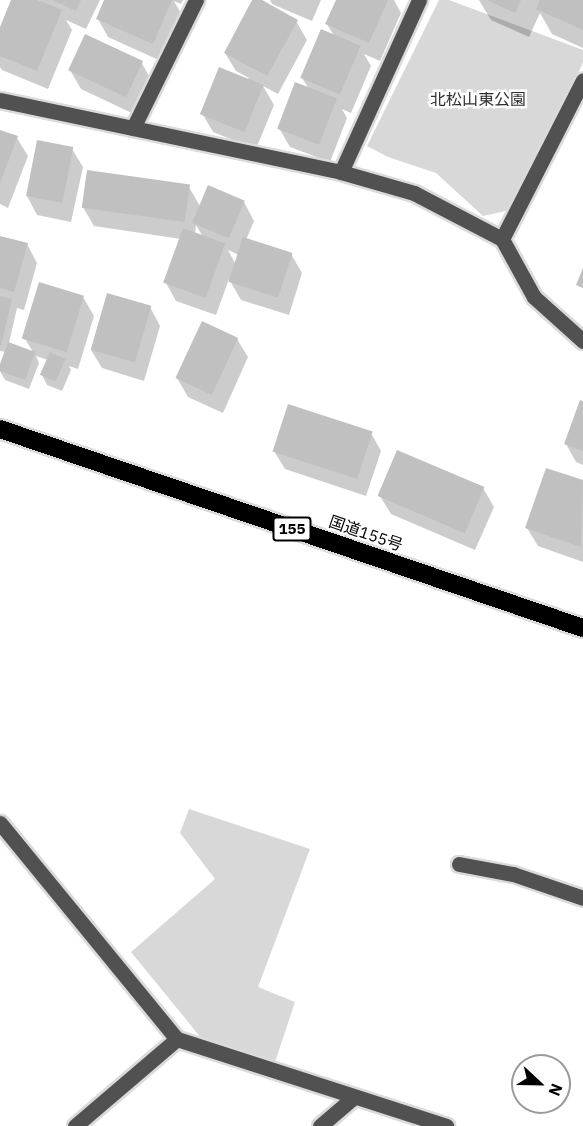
<!DOCTYPE html>
<meta charset="utf-8">
<style>
body{margin:0}
#map{position:relative;width:583px;height:1126px;overflow:hidden;background:#fff;font-family:"IBM Plex Sans","Noto Sans JP",sans-serif}
div>[style]{position:absolute}
[style*='--x']{left:calc(var(--x)*1px);top:calc(var(--y)*1px);width:calc(var(--w)*1px);rotate:calc(var(--a)*1deg)}
.green>*{inset:0;background:#d8d8d8}
.shadow>*{inset:0;background:#0003}
.building>*{inset:0;background:#c0c0c0;transform-origin:0 0}
.roads{filter:drop-shadow(2px 0 #dbdbdb) drop-shadow(-2px 0 #dbdbdb) drop-shadow(0 2px #dbdbdb) drop-shadow(0 -2px #dbdbdb)}
.minor>*{height:15px;margin:-7.5px;padding:0 7.5px;transform-origin:7.5px;border-radius:7.5px;background:#515151}
.highway>*{height:18px;margin:-9px;padding:0 9px;transform-origin:9px;border-radius:9px;background:#000}
span{translate:-50% -50%;white-space:nowrap;text-align:center;line-height:1.15;-webkit-text-stroke:5px #fff;paint-order:stroke}
.shield-label span{padding:2px 4px;background:#fff;border:2px solid;border-radius:4px;-webkit-text-stroke-width:0}
.shield-label{font-size:15px;color:#000;font-weight:700}
.park-label{font-size:16px;color:#2f2f2f}
.street-label{font-size:16px;color:#000}
.north{position:absolute;left:511px;top:1054px;width:60px;height:60px;box-sizing:border-box;background:#fff;border:2px solid #999;border-radius:50%;rotate:112deg;font-size:16px;font-weight:700;line-height:24px;text-align:center;color:#000}
.north::after{content:'';display:block;margin:auto;width:21px;height:27px;background:#000;clip-path:polygon(50% 0,100% 100%,50% 72%,0 100%)}
</style>
<div id="map">
<div class="green">
<div style="clip-path:polygon(439px 0,449px 0,583px 50px,583px 63px,510px 210px,483px 216px,436px 173px,388px 157px,367px 146px)"></div>
<div style="clip-path:polygon(189px 809px,310px 849px,258px 987px,295px 1002px,275px 1062px,202px 1039px,131px 952px,215px 879px,180px 833px)"></div>
</div>
<div class="shadow">
<div style="clip-path:polygon(13px 0,40px 3px,39px 0,100px 0,86px 29px,66px 20px,72px 30px,48px 89px,2px 70px,0 67px,0 31px)"></div>
<div style="clip-path:polygon(106px 0,183px 0,181px 4px,174px 1px,183px 17px,163px 62px,108px 37px,98px 19px)"></div>
<div style="clip-path:polygon(254px 0,296px 21px,307px 40px,278px 94px,263px 86px,274px 105px,256px 149px,213px 132px,202px 113px,249px 78px,236px 71px,225px 53px)"></div>
<div style="clip-path:polygon(270px 0,321px 0,312px 21px,272px 4px)"></div>
<div style="clip-path:polygon(338px 0,394px 0,401px 13px,380px 61px,364px 54px,371px 66px,351px 113px,342px 109px,347px 118px,330px 162px,290px 147px,279px 128px,309px 89px,302px 78px,334px 36px,327px 24px)"></div>
<div style="clip-path:polygon(479px 0,583px 0,583px 48px,552px 34px,540px 13px,529px 37px,491px 20px)"></div>
<div style="clip-path:polygon(141px 62px,152px 81px,136px 115px,81px 89px,70px 70px)"></div>
<div style="clip-path:polygon(0 131px,17px 138px,28px 156px,8px 208px,0 204px)"></div>
<div style="clip-path:polygon(72px 149px,83px 167px,71px 222px,37px 215px,27px 196px)"></div>
<div style="clip-path:polygon(evenodd,189px 187px,201px 208px,244px 202px,254px 221px,246px 240px,291px 254px,302px 273px,289px 315px,241px 300px,229px 279px,216px 315px,176px 301px,166px 283px,181px 239px,94px 226px,83px 207px,189px 187px,196px 225px,203px 237px,195px 234px,196px 225px,189px 187px,228px 250px,239px 255px,236px 265px,228px 250px)"></div>
<div style="clip-path:polygon(0 237px,27px 244px,37px 263px,24px 310px,17px 308px,9px 343px,33px 352px,24px 337px,83px 297px,94px 316px,78px 369px,69px 366px,71px 370px,62px 391px,47px 385px,42px 375px,48px 360px,36px 356px,39px 363px,29px 389px,5px 380px,0 371px,6px 352px,0 351px)"></div>
<div style="clip-path:polygon(150px 307px,160px 326px,144px 381px,102px 368px,91px 350px)"></div>
<div style="clip-path:polygon(237px 339px,248px 357px,223px 413px,188px 397px,177px 378px)"></div>
<div style="clip-path:polygon(583px 403px,583px 465px,576px 462px,566px 444px)"></div>
<div style="clip-path:polygon(371px 433px,381px 451px,366px 496px,285px 469px,274px 451px)"></div>
<div style="clip-path:polygon(547px 470px,583px 482px,583px 562px,538px 546px,527px 528px)"></div>
<div style="clip-path:polygon(483px 488px,494px 507px,475px 550px,391px 514px,380px 496px)"></div>
</div>
<div class="building">
<div style="clip-path:polygon(11px 0,38px 0,62px 10px,37px 71px,0 56px,0 27px)"></div>
<div style="clip-path:polygon(52px 0,81px 0,76px 11px)"></div>
<div style="clip-path:polygon(104px 0,172px 0,153px 44px,96px 19px)"></div>
<div style="clip-path:polygon(252px 0,262px 0,298px 20px,267px 76px,224px 53px)"></div>
<div style="clip-path:polygon(336px 0,388px 0,369px 43px,325px 24px)"></div>
<div style="clip-path:polygon(487px 0,521px 0,515px 13px)"></div>
<div style="clip-path:polygon(540px 0,583px 0,583px 30px,536px 9px)"></div>
<div style="left:321px;top:29px;width:43px;height:53px;rotate:23deg"></div>
<div style="left:85px;top:34px;width:64px;height:40px;rotate:25deg"></div>
<div style="left:219px;top:67px;width:48px;height:51px;rotate:22deg"></div>
<div style="left:295px;top:82px;width:45px;height:50px;rotate:21deg"></div>
<div style="clip-path:polygon(0 130px,18px 136px,0 183px)"></div>
<div style="left:37px;top:140px;width:37px;height:57px;rotate:11deg"></div>
<div style="left:87px;top:170px;width:104px;height:38px;rotate:8deg"></div>
<div style="left:208px;top:185px;width:40px;height:41px;rotate:23deg"></div>
<div style="left:183px;top:228px;width:45px;height:58px;rotate:20deg"></div>
<div style="clip-path:polygon(0 236px,28px 243px,14px 292px,0 288px)"></div>
<div style="left:243px;top:237px;width:52px;height:47px;rotate:18deg"></div>
<div style="clip-path:polygon(583px 268px,583px 288px,576px 285px)"></div>
<div style="left:39px;top:282px;width:47px;height:59px;rotate:17deg"></div>
<div style="left:107px;top:293px;width:46px;height:59px;rotate:16deg"></div>
<div style="clip-path:polygon(0 296px,12px 299px,1px 346px,0 346px)"></div>
<div style="left:202px;top:321px;width:40px;height:63px;rotate:25deg"></div>
<div style="left:8px;top:342px;width:29px;height:30px;rotate:20deg"></div>
<div style="left:50px;top:352px;width:17px;height:25px;rotate:24deg"></div>
<div style="clip-path:polygon(580px 400px,583px 401px,583px 451px,564px 444px)"></div>
<div style="left:288px;top:404px;width:89px;height:50px;rotate:18deg"></div>
<div style="left:397px;top:450px;width:95px;height:50px;rotate:23deg"></div>
<div style="clip-path:polygon(546px 468px,583px 480px,581px 547px,525px 528px)"></div>
</div>
<div class="roads">
<div class="minor">
<div style="--x:0;--y:100;--w:349;--a:11.9"></div>
<div style="--x:341;--y:172;--w:76;--a:16"></div>
<div style="--x:414;--y:193;--w:99;--a:27.6"></div>
<div style="--x:502;--y:239;--w:66;--a:61.1"></div>
<div style="--x:534;--y:297;--w:66;--a:41.9"></div>
<div style="--x:133;--y:128;--w:143;--a:-63.8"></div>
<div style="--x:341;--y:172;--w:189;--a:-65.6"></div>
<div style="--x:502;--y:239;--w:178;--a:-63"></div>
<div style="--x:0;--y:823;--w:279;--a:50.7"></div>
<div style="--x:177;--y:1039;--w:283;--a:17.9"></div>
<div style="--x:459;--y:864;--w:55;--a:10.5"></div>
<div style="--x:513;--y:874;--w:74;--a:18.9"></div>
<div style="--x:75;--y:1126;--w:134;--a:-40.5"></div>
<div style="--x:320;--y:1126;--w:45;--a:-40.5"></div>
</div>
<div class="highway">
<div style="--x:0;--y:429;--w:616;--a:18.85"></div>
</div>
</div>
<div class="shield-label">
<span style="left:292px;top:529px">155</span>
</div>
<div class="park-label">
<span style="left:478px;top:99px">北松山東公園</span>
</div>
<div class="street-label">
<span style="left:366px;top:533px;rotate:19deg">国道155号</span>
</div>
<div class="north">N</div>
</div>
